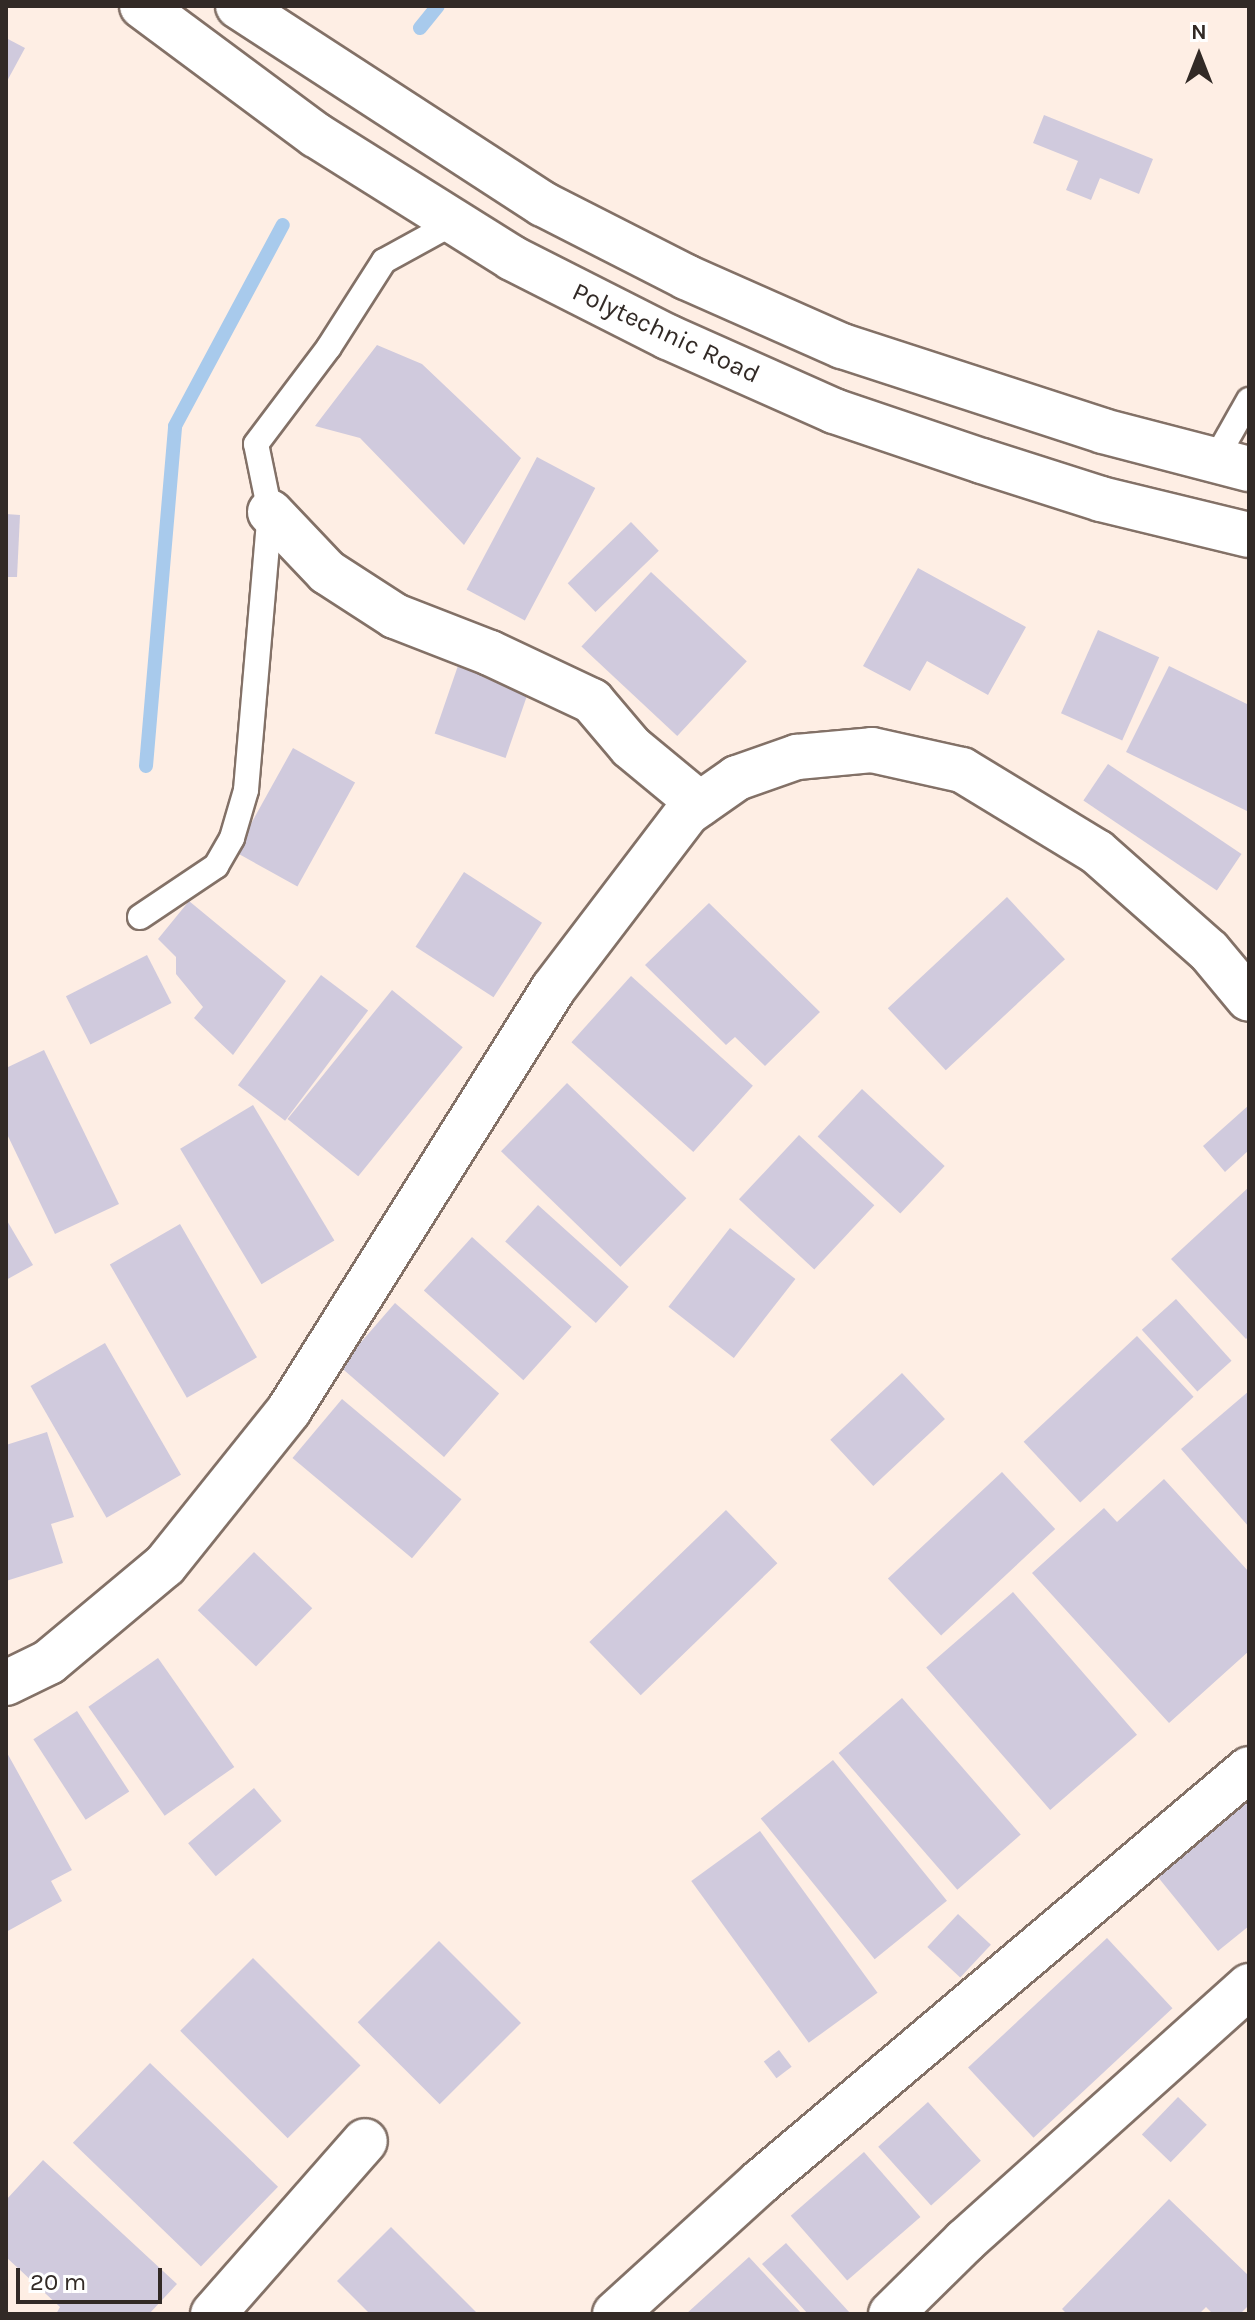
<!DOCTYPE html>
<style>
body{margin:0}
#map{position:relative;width:1255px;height:2320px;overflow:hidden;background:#feeee4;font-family:Karla,sans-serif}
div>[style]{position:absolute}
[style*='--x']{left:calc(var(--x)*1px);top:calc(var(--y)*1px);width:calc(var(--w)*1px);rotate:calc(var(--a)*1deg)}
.stream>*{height:14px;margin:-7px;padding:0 7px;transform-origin:7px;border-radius:7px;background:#a8caec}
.building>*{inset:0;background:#d0cadd;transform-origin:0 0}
.roads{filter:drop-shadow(2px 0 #837167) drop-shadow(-2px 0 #837167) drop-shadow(0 2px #837167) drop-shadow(0 -2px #837167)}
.service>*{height:24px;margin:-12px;padding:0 12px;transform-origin:12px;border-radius:12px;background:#fff}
.minor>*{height:44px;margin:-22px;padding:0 22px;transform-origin:22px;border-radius:22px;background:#fff}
.primary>*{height:44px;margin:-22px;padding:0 22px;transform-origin:22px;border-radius:22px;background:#fff}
span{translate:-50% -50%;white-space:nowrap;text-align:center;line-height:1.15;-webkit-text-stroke:6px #fff;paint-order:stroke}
.street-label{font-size:26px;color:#322a26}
.frame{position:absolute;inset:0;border:8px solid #322a26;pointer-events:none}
.north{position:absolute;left:1159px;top:16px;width:80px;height:80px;-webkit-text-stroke:6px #fff;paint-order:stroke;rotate:0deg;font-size:22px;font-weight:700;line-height:32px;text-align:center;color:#322a26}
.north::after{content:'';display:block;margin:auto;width:28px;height:36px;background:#322a26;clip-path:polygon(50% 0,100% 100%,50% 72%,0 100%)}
.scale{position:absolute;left:16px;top:2268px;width:146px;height:36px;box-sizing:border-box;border:4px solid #322a26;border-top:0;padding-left:10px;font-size:24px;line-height:28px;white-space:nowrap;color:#322a26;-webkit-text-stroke:6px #fff;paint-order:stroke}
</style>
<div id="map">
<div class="stream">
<div style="--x:420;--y:28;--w:28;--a:-51"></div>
<div style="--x:146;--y:766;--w:341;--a:-85.1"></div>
<div style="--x:175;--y:426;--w:228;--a:-61.8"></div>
</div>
<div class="building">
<div style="clip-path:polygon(6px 38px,25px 48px,6px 83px)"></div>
<div style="clip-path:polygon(1044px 115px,1153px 159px,1139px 194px,1100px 178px,1091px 200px,1066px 190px,1078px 161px,1033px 143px)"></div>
<div style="clip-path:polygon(377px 345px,422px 364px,521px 458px,464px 545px,360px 438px,315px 426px)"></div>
<div style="left:537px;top:457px;width:66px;height:150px;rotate:28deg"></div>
<div style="clip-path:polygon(6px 514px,20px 515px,17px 577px,6px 577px)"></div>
<div style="left:631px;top:522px;width:40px;height:88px;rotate:46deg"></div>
<div style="clip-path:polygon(918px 568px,1026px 627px,988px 695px,927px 661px,910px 691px,863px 666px)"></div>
<div style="left:651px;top:572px;width:131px;height:102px;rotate:43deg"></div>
<div style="left:1098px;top:630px;width:67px;height:91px;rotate:24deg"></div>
<div style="left:461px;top:657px;width:75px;height:81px;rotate:19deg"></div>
<div style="clip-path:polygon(1169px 666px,1249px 705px,1249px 812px,1126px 752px)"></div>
<div style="left:293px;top:748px;width:71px;height:119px;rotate:29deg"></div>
<div style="left:1108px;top:764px;width:161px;height:44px;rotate:34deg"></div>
<div style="left:464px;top:872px;width:93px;height:89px;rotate:33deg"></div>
<div style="left:1007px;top:897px;width:85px;height:163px;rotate:47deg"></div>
<div style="clip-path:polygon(189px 901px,286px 981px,233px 1055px,194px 1018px,203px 1007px,176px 974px,176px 957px,158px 939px)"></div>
<div style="clip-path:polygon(709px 903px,820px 1012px,765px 1066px,735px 1037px,726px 1045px,645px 965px)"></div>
<div style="left:147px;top:955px;width:54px;height:91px;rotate:63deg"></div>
<div style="left:321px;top:975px;width:59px;height:138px;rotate:37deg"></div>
<div style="left:631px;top:976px;width:164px;height:89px;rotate:42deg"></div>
<div style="left:392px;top:990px;width:91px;height:166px;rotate:39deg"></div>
<div style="clip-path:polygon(44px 1050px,119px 1204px,55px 1234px,6px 1132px,6px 1068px)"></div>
<div style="left:567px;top:1083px;width:166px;height:95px;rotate:44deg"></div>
<div style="left:862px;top:1089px;width:113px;height:65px;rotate:43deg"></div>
<div style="left:253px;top:1105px;width:158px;height:85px;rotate:59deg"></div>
<div style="clip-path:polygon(1249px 1105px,1249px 1150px,1225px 1172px,1203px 1146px)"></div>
<div style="left:799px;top:1135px;width:103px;height:88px;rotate:43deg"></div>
<div style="clip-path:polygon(1249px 1187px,1249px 1336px,1246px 1339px,1171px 1259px)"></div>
<div style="left:538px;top:1205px;width:122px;height:49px;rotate:42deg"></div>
<div style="clip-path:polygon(6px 1219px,33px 1265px,6px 1280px)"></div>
<div style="left:180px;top:1224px;width:154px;height:81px;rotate:60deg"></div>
<div style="left:730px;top:1228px;width:83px;height:100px;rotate:38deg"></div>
<div style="left:472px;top:1237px;width:134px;height:72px;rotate:42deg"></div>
<div style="left:1176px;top:1299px;width:83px;height:46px;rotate:48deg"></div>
<div style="left:395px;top:1303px;width:138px;height:84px;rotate:41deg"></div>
<div style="left:1137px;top:1336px;width:83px;height:155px;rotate:47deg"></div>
<div style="left:105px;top:1343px;width:152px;height:86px;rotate:60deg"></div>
<div style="left:902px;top:1373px;width:63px;height:98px;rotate:47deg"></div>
<div style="clip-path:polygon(1249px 1391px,1249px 1527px,1181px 1449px)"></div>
<div style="left:342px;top:1399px;width:156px;height:77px;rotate:40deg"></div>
<div style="clip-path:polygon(47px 1432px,74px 1517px,51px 1524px,63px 1563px,6px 1581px,6px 1445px)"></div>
<div style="left:1002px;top:1472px;width:78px;height:156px;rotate:47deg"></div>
<div style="clip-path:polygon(1164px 1479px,1249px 1572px,1249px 1651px,1169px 1723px,1032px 1573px,1104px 1508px,1117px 1522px)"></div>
<div style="left:726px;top:1510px;width:74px;height:190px;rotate:46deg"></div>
<div style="left:254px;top:1552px;width:81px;height:81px;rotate:44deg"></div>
<div style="left:1013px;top:1592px;width:189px;height:115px;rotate:49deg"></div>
<div style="left:158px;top:1658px;width:133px;height:85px;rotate:55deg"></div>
<div style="left:902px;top:1698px;width:181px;height:84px;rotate:49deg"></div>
<div style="left:77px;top:1711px;width:96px;height:52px;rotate:57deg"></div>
<div style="clip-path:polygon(6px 1751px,72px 1870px,51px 1881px,62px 1901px,6px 1932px)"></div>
<div style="left:833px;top:1760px;width:181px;height:93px;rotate:51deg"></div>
<div style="left:254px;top:1788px;width:43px;height:86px;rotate:50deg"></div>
<div style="clip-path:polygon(1249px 1794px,1249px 1926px,1218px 1951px,1153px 1871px)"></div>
<div style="left:760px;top:1831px;width:200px;height:85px;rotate:54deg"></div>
<div style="left:958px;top:1914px;width:45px;height:45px;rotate:43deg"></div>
<div style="left:1107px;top:1938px;width:96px;height:190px;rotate:47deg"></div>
<div style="left:439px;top:1941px;width:116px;height:115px;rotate:45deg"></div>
<div style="left:253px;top:1958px;width:152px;height:103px;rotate:45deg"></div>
<div style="left:779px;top:2050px;width:21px;height:19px;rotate:53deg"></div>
<div style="left:150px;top:2063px;width:178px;height:111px;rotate:44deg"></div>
<div style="left:1178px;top:2097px;width:40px;height:52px;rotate:44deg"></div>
<div style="left:928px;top:2102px;width:79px;height:67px;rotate:48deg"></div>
<div style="left:864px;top:2152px;width:86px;height:97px;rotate:49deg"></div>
<div style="clip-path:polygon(43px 2160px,177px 2284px,149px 2314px,56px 2314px,60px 2307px,6px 2257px,6px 2200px)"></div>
<div style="clip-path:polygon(1169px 2199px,1249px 2276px,1249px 2305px,1240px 2314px,1213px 2314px,1206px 2307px,1199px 2314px,1067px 2314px,1062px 2309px)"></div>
<div style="clip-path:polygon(391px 2227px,478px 2314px,370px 2314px,337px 2281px)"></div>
<div style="clip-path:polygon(786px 2243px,850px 2313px,848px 2314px,808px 2314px,762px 2264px)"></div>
<div style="clip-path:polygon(749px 2257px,802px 2314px,686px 2314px)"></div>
</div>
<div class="roads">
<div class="service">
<div style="--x:1215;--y:460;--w:69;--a:-60.5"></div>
<div style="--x:140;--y:917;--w:92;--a:-33.9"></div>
<div style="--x:216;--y:866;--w:32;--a:-60"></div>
<div style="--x:232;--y:838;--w:50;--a:-73.7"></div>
<div style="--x:246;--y:790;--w:279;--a:-85.1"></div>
<div style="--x:270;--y:512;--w:69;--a:-101.6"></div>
<div style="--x:256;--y:444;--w:121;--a:-53"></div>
<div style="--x:329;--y:347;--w:102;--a:-57.4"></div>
<div style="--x:384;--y:261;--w:81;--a:-28.8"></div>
</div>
<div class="minor">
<div style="--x:270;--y:512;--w:83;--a:46.5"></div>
<div style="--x:327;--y:572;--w:81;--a:32.9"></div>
<div style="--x:395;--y:616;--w:102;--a:21.3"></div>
<div style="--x:490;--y:653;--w:113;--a:25.2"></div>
<div style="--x:592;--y:701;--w:60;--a:49.7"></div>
<div style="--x:631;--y:747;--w:89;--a:39.6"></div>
<div style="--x:6;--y:1683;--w:48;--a:-26"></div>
<div style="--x:49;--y:1662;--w:151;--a:-39.9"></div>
<div style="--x:165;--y:1565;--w:198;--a:-51.3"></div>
<div style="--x:289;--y:1410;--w:497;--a:-57.9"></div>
<div style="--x:553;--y:989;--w:221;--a:-52.7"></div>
<div style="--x:687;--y:813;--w:61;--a:-35"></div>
<div style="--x:737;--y:778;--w:64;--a:-19.3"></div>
<div style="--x:797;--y:757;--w:75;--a:-5.3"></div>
<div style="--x:872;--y:750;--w:92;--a:12.5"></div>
<div style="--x:962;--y:770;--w:158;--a:31.3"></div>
<div style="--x:1097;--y:852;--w:149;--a:41.5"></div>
<div style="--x:1209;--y:951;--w:62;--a:50.2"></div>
<div style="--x:213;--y:2314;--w:230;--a:-48.7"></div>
<div style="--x:615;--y:2314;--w:196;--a:-42.3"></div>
<div style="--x:760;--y:2182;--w:640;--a:-40.18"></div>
<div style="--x:891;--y:2314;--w:104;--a:-44.6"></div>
<div style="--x:965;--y:2241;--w:382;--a:-41.9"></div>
</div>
<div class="primary">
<div style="--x:142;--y:6;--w:217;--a:36.6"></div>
<div style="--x:316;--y:135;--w:231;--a:32.1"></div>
<div style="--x:512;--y:258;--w:175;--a:26.9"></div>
<div style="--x:668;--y:337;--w:182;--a:24"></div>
<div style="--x:834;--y:411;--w:156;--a:18.7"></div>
<div style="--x:982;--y:461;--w:125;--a:17.7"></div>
<div style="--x:1101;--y:499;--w:152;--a:13.7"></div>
<div style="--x:238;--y:6;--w:364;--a:33"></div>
<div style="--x:543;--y:204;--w:161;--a:27"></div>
<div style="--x:686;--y:277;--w:171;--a:23.9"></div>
<div style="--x:842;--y:346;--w:274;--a:18"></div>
<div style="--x:1103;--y:431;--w:151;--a:14.6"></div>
</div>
</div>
<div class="street-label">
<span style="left:666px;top:333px;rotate:25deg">Polytechnic Road</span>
</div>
<div class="frame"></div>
<div class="north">N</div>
<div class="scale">20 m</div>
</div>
